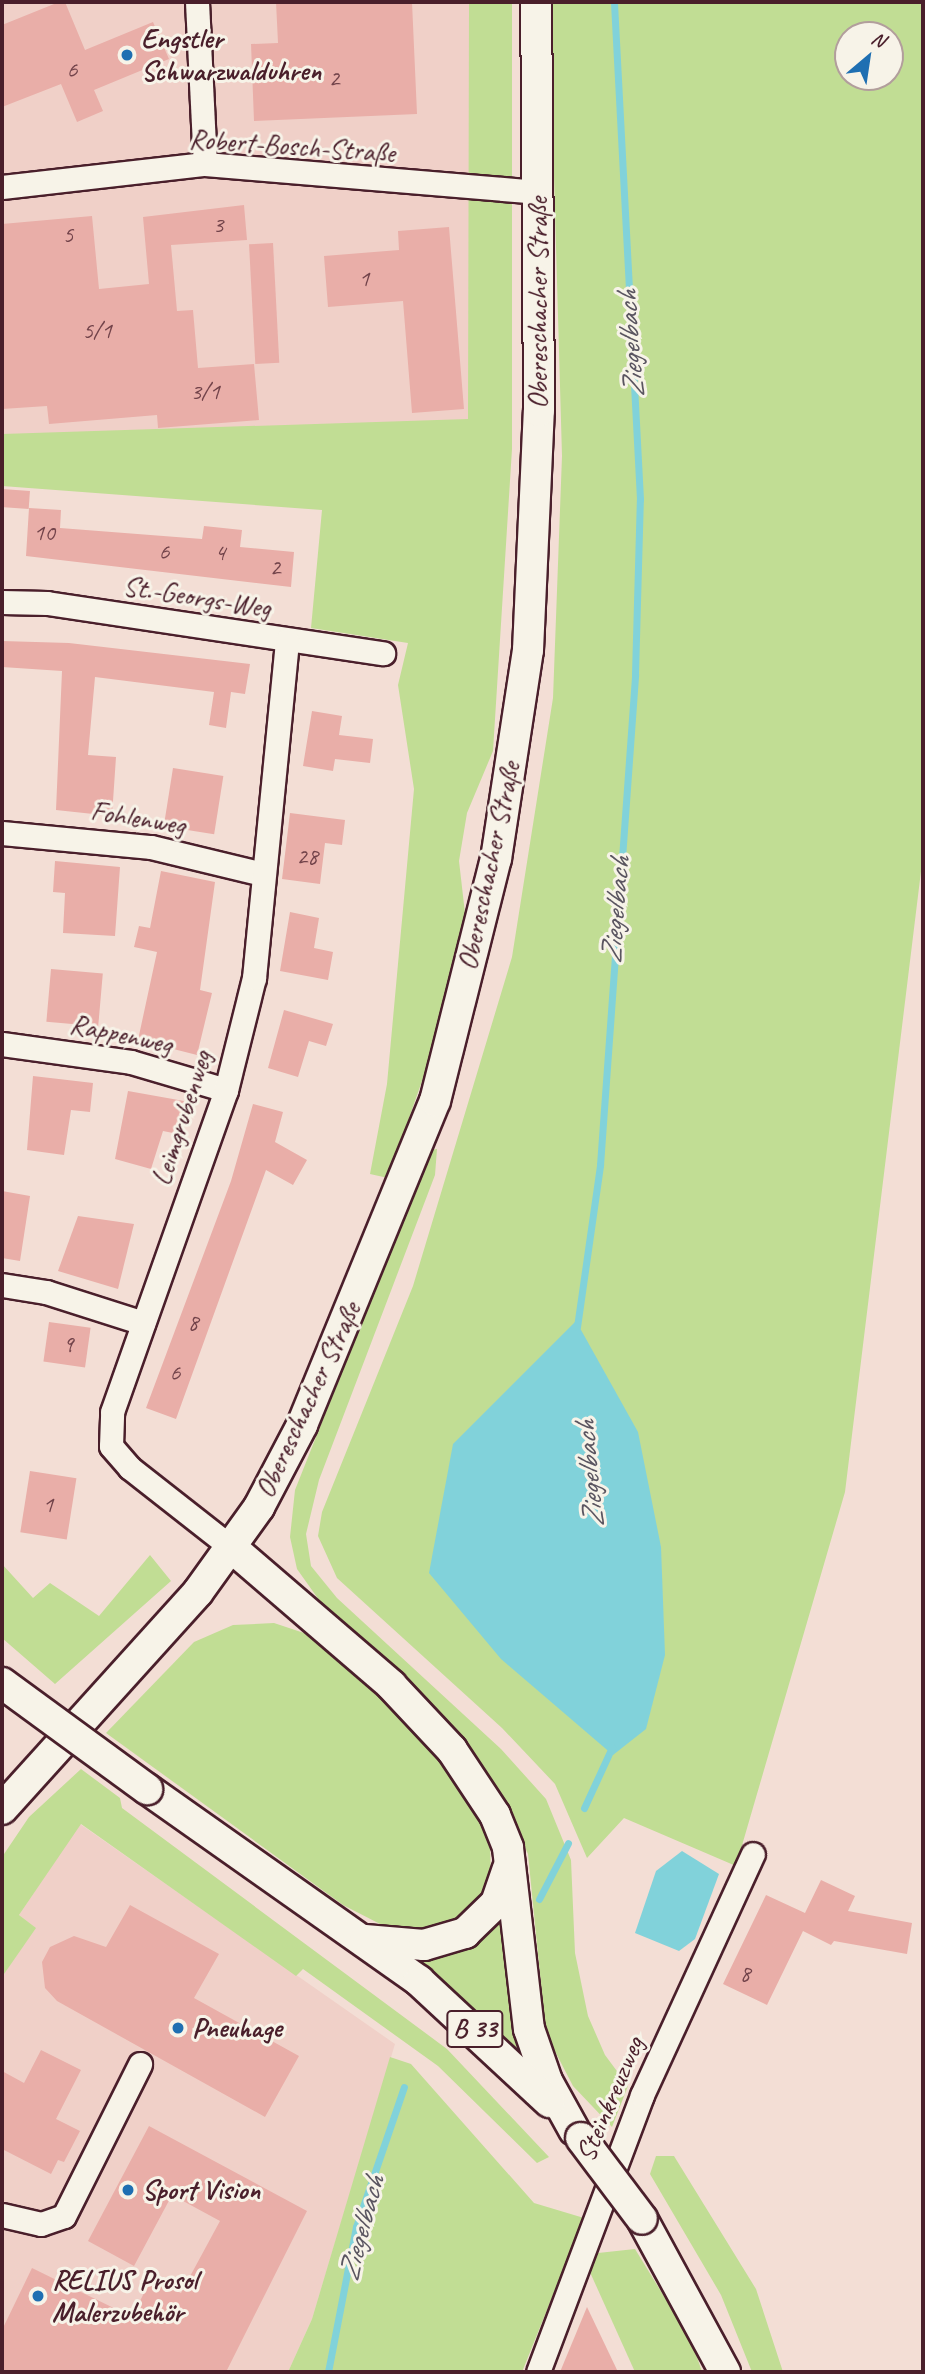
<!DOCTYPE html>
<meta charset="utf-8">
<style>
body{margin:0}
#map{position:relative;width:925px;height:2374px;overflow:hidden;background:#f3ded5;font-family:Caveat,sans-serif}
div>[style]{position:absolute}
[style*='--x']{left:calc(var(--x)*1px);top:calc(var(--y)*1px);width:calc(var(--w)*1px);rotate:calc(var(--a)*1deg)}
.built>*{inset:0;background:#f0d0c8;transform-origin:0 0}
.green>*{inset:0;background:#c1dd94}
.water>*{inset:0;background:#81d2da}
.stream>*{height:7px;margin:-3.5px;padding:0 3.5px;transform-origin:3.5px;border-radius:3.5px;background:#81d2da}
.building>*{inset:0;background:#e9aea8;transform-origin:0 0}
.roads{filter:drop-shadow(2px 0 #4a1f2b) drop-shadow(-2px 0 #4a1f2b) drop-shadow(0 2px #4a1f2b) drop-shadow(0 -2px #4a1f2b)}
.minor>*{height:23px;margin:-11.5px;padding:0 11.5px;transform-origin:11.5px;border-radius:11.5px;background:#f7f3e8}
.major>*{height:30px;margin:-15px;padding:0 15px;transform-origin:15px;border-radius:15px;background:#f7f3e8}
.bridges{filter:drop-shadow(2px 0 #4a1f2b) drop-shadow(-2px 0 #4a1f2b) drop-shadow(0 2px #4a1f2b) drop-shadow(0 -2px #4a1f2b)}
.major-bridge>*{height:30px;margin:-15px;padding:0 15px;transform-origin:15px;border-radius:15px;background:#f7f3e8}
.dots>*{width:19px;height:19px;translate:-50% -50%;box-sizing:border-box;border:4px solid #f7f3e8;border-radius:50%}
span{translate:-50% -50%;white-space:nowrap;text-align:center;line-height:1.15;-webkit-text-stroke:6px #f7f3e8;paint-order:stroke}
.number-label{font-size:24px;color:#72434a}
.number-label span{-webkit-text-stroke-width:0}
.shield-label span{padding:2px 5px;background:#f7f3e8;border:2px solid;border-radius:5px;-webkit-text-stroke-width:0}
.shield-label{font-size:26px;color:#4a1f2b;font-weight:700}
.poi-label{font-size:28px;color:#4a1f2b;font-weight:700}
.left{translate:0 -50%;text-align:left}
.street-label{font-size:28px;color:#4a1f2b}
.water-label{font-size:30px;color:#5a5560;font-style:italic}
.frame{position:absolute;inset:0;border:4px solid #4a1f2b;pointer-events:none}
.north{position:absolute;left:834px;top:21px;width:70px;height:70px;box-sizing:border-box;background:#f7f3e8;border:2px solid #b29e9c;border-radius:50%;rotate:29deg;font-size:19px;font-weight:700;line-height:28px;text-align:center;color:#4a1f2b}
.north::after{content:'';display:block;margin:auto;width:24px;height:32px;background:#1f6fb2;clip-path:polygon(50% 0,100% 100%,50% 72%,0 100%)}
</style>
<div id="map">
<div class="built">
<div style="left:2px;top:2px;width:467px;height:432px"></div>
<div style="clip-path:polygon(80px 1824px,395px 2044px,312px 2319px,288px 2372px,2px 2372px,2px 1977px,35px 1928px,19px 1915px)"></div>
</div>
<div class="green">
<div style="clip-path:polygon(469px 2px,512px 2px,512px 449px,493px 751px,467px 813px,459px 861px,466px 922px,436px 1041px,388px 1178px,370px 1174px,387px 1084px,414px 789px,398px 685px,408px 643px,311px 628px,322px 510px,2px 486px,2px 434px,468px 419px)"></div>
<div style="clip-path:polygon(evenodd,549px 2px,923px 2px,923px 855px,845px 1492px,736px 1866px,624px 1818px,587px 1858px,555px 1784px,502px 1728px,337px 1578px,318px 1536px,322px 1512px,413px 1286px,512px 957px,553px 698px,562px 456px,549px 2px,848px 35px,890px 35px,890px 77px,848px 77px,848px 35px,549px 2px,576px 1321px,597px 1366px,661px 1547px,576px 1321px)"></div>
<div style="clip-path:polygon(437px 1149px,435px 1175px,319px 1480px,306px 1534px,311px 1566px,337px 1598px,501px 1749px,546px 1799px,571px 1860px,575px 1953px,588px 2016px,605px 2055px,628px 2086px,612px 2127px,573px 2086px,546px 2034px,528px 1854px,504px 1801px,438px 1714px,324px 1607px,297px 1569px,290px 1537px,295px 1490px,430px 1150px)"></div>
<div style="clip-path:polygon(150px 1555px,171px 1581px,55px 1684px,2px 1638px,2px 1564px,33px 1598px,50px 1583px,99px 1616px)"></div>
<div style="clip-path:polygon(274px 1623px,307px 1634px,396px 1707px,472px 1804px,490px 1846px,491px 1880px,478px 1908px,455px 1928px,420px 1934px,382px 1925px,343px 1905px,106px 1733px,194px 1642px,233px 1625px)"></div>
<div style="clip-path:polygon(81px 1769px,120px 1798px,122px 1808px,447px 2049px,549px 2157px,537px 2163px,438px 2066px,303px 1969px,296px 1976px,81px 1824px,19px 1915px,36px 1928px,2px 1977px,2px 1857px,29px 1817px)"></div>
<div style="clip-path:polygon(508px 1896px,529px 2058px,404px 1955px)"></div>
<div style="clip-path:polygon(390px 2057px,411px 2064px,534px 2203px,584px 2218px,522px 2372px,288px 2372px,312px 2319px)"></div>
<div style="clip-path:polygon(656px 2156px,674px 2156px,756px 2289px,783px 2372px,752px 2372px,721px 2295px,650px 2174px)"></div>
<div style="clip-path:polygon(635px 2249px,692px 2342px,702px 2372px,635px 2372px,589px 2270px,598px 2253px)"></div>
</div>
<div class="water">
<div style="clip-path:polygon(576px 1321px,638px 1432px,661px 1547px,665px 1655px,646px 1729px,613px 1755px,501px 1659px,429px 1573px,453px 1444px)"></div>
<div style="clip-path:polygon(682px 1851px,719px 1874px,695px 1939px,679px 1951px,635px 1933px,656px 1871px)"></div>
</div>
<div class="stream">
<div style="--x:577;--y:1327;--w:164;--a:-81.9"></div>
<div style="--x:600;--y:1165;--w:492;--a:-85.9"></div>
<div style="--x:635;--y:674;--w:175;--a:-88.4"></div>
<div style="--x:640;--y:499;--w:498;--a:-93"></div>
<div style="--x:584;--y:1808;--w:67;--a:-65.3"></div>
<div style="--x:539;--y:1899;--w:63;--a:-62.6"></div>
<div style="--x:328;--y:2372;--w:148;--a:-79.1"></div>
<div style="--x:356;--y:2227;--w:148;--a:-71.1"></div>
</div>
<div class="building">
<div style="clip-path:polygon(59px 2px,65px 2px,85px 50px,153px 22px,169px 59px,94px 90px,103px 111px,77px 122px,61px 84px,2px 107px,2px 25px)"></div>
<div style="clip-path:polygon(276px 2px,412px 2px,417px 114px,254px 121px,251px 44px,278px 43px)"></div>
<div style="clip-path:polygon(244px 205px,247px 240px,171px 245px,177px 311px,193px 310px,198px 368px,254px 364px,259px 420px,158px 428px,157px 415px,49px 424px,47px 406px,2px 409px,2px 224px,92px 216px,99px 289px,149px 284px,143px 217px)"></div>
<div style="clip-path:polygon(449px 227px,464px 409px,412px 413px,403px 301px,328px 307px,324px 256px,399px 250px,398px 231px)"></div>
<div style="left:273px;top:243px;width:120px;height:24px;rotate:87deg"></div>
<div style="left:2px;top:489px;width:28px;height:18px;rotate:4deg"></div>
<div style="clip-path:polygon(29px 508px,61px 510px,60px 528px,202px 539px,204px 526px,242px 530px,240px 547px,294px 552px,291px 587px,26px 556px)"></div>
<div style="clip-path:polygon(2px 641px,69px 643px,250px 664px,245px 694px,231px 692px,226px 728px,209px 725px,214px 692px,95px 677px,88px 755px,116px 757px,112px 816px,56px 810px,62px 671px,2px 667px)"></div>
<div style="clip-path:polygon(312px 711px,342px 716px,339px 735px,373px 739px,370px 763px,335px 759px,333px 771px,303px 766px)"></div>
<div style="left:173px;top:768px;width:51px;height:59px;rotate:9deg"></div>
<div style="clip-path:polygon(290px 813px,345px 820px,342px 845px,325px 843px,320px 884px,282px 879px)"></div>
<div style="clip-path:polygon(55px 861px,120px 867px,115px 936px,63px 933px,65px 893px,53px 892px)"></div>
<div style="clip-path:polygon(161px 871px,215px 882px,200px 990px,212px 993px,197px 1055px,138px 1040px,157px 952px,134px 947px,139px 926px,150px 928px)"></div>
<div style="clip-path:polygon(290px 912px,319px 918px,314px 948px,333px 952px,328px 980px,280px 971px)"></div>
<div style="left:51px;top:969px;width:52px;height:53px;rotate:5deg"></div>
<div style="clip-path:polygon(284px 1010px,333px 1024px,326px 1046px,309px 1041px,298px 1077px,268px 1068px)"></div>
<div style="clip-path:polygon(33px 1076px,93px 1083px,90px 1112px,71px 1110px,64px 1155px,27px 1150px)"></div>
<div style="clip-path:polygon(128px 1091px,184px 1101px,178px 1134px,163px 1131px,151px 1169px,115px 1159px)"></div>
<div style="clip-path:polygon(253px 1104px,283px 1112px,275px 1142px,307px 1160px,293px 1185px,266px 1170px,176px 1419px,146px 1408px,231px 1181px)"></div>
<div style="clip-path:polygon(2px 1191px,30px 1196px,20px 1261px,2px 1258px)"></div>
<div style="clip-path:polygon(78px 1216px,134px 1224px,118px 1289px,58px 1271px)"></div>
<div style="left:49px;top:1322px;width:42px;height:40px;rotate:8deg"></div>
<div style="left:30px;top:1471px;width:47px;height:62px;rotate:9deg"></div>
<div style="clip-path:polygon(821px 1880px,855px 1896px,848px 1911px,912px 1923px,907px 1954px,834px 1941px,831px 1945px,803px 1931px,767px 2005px,723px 1984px,766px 1895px,805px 1913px)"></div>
<div style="clip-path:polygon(130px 1905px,219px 1954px,194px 1998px,299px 2056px,265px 2117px,57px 2001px,45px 1988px,42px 1962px,50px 1947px,74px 1936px,106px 1947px)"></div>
<div style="clip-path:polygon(41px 2050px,81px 2070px,56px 2119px,80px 2131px,64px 2162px,58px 2160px,51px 2174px,2px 2149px,2px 2071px,24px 2083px)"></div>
<div style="clip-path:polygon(149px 2126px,307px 2211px,226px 2372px,2px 2372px,2px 2330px,32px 2268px,132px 2317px,151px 2279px,181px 2293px,220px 2221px,172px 2195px,134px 2266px,88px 2241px)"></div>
<div style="clip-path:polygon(587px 2307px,618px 2372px,560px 2372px)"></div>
</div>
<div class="roads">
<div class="minor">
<div style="--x:197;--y:2;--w:162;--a:87.2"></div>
<div style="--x:2;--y:187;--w:204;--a:-6.5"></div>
<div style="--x:205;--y:164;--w:333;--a:4.8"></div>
<div style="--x:2;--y:602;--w:45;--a:1.3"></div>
<div style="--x:47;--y:603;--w:340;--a:8.5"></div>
<div style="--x:2;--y:833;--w:150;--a:5.4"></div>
<div style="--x:151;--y:847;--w:115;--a:13.6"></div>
<div style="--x:2;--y:1044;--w:130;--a:7.9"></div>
<div style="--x:131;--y:1062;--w:99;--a:16.4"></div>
<div style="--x:2;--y:1285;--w:45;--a:9"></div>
<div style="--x:46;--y:1292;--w:102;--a:17.7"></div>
<div style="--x:232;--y:1548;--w:130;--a:-141.9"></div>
<div style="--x:130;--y:1468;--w:29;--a:-131"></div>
<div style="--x:111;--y:1446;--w:34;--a:-88"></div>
<div style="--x:112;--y:1412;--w:342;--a:-70.5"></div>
<div style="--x:226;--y:1090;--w:115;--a:-76"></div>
<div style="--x:254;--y:978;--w:339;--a:-84.4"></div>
<div style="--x:2;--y:2215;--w:40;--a:13"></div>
<div style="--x:41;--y:2224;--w:24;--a:-19"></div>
<div style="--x:64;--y:2216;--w:170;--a:-63.4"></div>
<div style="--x:538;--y:2372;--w:296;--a:-69.4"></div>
<div style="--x:642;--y:2095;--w:265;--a:-65.3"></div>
</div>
<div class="major">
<div style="--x:232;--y:1548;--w:210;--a:40.7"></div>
<div style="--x:391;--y:1685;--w:89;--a:46.8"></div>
<div style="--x:452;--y:1750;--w:78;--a:56.5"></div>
<div style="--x:495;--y:1815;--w:35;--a:68"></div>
<div style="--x:508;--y:1848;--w:182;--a:83.4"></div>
<div style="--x:529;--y:2029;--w:55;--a:70.9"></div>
<div style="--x:547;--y:2081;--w:56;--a:61.1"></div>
<div style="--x:147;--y:1789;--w:333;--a:35.2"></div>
<div style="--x:419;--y:1981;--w:178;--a:42.9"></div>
<div style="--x:2;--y:1809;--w:292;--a:-47.9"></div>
<div style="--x:198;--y:1592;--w:105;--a:-54.3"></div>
<div style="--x:259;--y:1507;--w:93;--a:-62.3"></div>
<div style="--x:302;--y:1425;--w:350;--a:-67.7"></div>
<div style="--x:435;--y:1101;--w:250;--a:-75.9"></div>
<div style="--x:496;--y:859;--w:211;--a:-81.3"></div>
<div style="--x:528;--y:650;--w:239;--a:-87.4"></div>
<div style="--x:539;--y:411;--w:409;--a:-90.4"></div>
<div style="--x:365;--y:1940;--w:59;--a:4.8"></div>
<div style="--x:424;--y:1945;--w:43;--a:-16.3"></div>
<div style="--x:465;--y:1933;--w:43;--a:-44.1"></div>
<div style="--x:496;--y:1903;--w:36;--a:-71"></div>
<div style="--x:642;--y:2219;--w:174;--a:61.5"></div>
</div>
</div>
<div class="bridges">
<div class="major-bridge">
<div style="--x:2;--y:1683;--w:180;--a:36.2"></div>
<div style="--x:581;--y:2138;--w:101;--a:53"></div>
</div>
</div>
<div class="dots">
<div style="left:127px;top:55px;background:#1f6fb2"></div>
<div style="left:178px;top:2028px;background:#1f6fb2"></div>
<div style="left:128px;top:2190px;background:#1f6fb2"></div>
<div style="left:38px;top:2296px;background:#1f6fb2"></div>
</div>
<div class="number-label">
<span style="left:72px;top:70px">6</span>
<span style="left:334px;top:79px">2</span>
<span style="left:218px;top:225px">3</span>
<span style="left:68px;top:235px">5</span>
<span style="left:364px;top:279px">1</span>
<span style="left:97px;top:331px">5/1</span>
<span style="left:205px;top:392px">3/1</span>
<span style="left:44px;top:533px">10</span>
<span style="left:164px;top:552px">6</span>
<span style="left:220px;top:553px">4</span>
<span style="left:275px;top:568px">2</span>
<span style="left:307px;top:857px">28</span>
<span style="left:193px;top:1323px">8</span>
<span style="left:68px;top:1345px">9</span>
<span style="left:175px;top:1373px">6</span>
<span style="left:48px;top:1505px">1</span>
<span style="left:745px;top:1974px">8</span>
</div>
<div class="shield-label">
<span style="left:475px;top:2029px">B 33</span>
</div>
<div class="poi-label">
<span class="left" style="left:141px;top:55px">Engstler<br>Schwarzwalduhren</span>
<span class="left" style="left:192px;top:2028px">Pneuhage</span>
<span class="left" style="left:142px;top:2190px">Sport Vision</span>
<span class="left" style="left:52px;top:2296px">RELIUS Prosol<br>Malerzubehör</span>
</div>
<div class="street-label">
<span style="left:292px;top:146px;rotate:4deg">Robert-Bosch-Straße</span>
<span style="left:538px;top:303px;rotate:-90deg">Obereschacher Straße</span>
<span style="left:197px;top:597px;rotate:9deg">St.-Georgs-Weg</span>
<span style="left:138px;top:818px;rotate:9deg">Fohlenweg</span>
<span style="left:489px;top:866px;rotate:-78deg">Obereschacher Straße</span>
<span style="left:121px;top:1034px;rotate:12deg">Rappenweg</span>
<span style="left:182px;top:1118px;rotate:-72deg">Leimgrubenweg</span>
<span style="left:308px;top:1400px;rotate:-65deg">Obereschacher Straße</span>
<span style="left:610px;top:2099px;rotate:-67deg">Steinkreuzweg</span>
</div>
<div class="water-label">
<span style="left:630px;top:344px;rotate:-94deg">Ziegelbach</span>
<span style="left:615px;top:910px;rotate:-85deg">Ziegelbach</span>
<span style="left:589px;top:1474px;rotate:-95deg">Ziegelbach</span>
<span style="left:361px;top:2228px;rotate:-75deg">Ziegelbach</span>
</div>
<div class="frame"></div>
<div class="north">N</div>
</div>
